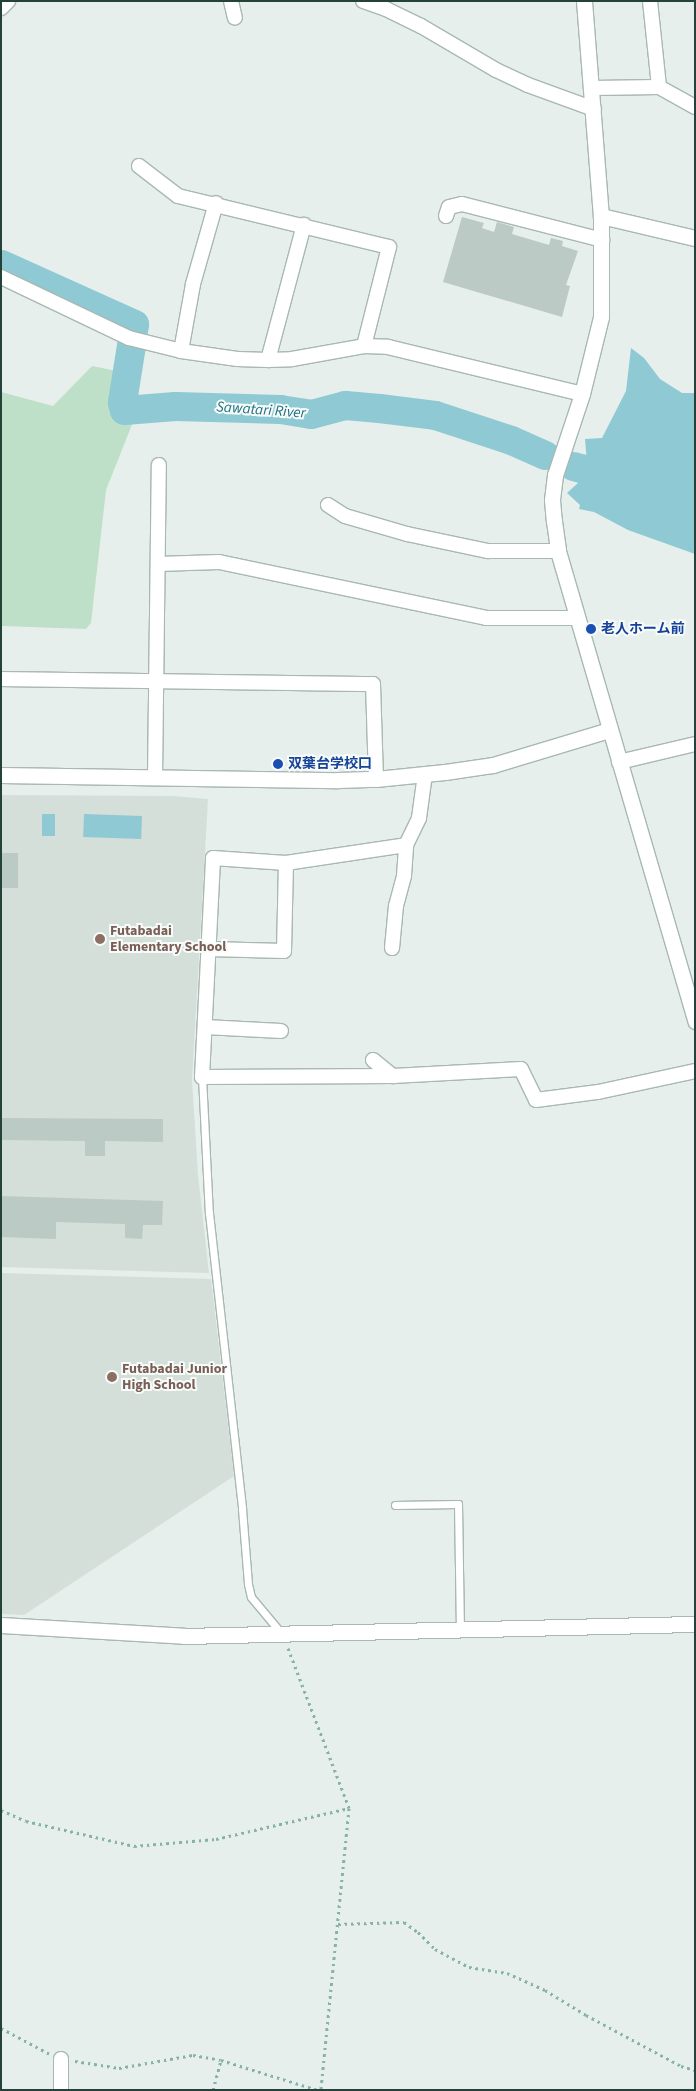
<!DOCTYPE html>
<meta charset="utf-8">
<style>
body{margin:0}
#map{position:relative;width:696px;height:2091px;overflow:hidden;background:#e6efeb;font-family:"Source Sans 3","Noto Sans JP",sans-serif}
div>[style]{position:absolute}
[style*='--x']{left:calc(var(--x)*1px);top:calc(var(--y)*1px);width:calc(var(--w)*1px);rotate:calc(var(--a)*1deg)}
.built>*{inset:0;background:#d4dfda}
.green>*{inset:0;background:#bfe0c8}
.water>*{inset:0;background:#8ec9d4;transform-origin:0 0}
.river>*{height:29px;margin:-14.5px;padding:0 14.5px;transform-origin:14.5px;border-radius:14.5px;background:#8ec9d4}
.building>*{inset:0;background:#bbcac4;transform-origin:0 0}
.path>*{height:3px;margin-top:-1.5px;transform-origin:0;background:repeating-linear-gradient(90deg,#86b3a5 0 2.5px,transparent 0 6.5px)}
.roads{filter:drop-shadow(1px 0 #a8b8b2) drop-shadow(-1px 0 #a8b8b2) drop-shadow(0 1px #a8b8b2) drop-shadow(0 -1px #a8b8b2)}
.lane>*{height:7px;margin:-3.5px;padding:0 3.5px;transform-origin:3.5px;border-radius:3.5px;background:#fff}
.street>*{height:14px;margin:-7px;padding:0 7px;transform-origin:7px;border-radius:7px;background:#fff}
.secondary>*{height:15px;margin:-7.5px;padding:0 7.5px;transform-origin:7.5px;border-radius:7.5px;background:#fff}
.dots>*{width:14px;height:14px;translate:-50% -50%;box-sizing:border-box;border:2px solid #f7fbf9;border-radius:50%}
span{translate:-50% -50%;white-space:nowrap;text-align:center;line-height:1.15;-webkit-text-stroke:4px #f7fbf9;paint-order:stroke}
.transit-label{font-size:14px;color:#164399;font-weight:700}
.left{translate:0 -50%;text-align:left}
.education-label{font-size:14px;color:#785e54;font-weight:700}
.water-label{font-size:15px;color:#1c6f80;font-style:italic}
.frame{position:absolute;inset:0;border:2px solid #24423a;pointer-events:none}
</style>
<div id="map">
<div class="built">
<div style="clip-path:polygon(1px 795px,173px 796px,208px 799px,192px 1080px,198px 1175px,209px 1273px,1px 1267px)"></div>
<div style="clip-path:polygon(1px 1273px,211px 1279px,234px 1476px,24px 1615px,1px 1614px)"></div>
</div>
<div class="green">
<div style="clip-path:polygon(92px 366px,122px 372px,113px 415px,135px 417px,106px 490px,91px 623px,86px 629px,1px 626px,1px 392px,53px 406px)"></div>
</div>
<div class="water">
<div style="clip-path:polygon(631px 348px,644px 358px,660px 379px,682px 393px,695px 393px,695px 554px,628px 530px,594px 512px,579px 509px,580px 505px,567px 493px,578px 483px,587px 463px,585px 439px,602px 438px,626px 391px)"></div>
<div style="left:42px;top:814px;width:13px;height:22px"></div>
<div style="left:84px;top:814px;width:58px;height:23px;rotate:2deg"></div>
</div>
<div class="river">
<div style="--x:1;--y:264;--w:146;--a:24.3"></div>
<div style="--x:134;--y:324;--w:6;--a:99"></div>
<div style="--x:131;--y:345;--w:58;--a:99"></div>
<div style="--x:122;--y:402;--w:8;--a:76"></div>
<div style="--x:124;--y:410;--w:51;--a:-4.5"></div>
<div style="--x:175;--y:406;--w:105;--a:1.6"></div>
<div style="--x:280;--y:409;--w:31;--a:9"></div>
<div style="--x:311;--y:414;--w:35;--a:-15"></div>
<div style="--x:345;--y:405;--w:34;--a:5"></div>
<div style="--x:379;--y:408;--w:56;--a:7.1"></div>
<div style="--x:435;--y:415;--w:80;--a:18.2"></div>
<div style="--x:511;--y:440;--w:37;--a:24"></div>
<div style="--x:573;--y:466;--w:50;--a:15.2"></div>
</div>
<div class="building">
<div style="clip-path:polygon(462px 217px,484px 223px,482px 228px,494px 232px,497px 222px,514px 227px,512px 234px,549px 245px,551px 238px,563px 241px,562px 246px,578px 251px,566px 285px,570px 286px,562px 317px,443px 282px)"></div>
<div style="left:1px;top:853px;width:17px;height:35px"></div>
<div style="clip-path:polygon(1px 1118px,163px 1119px,163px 1142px,105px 1141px,105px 1156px,85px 1156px,85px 1141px,1px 1140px)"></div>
<div style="clip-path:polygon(1px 1196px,163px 1201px,162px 1225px,143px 1225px,142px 1239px,125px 1238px,125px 1224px,56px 1222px,56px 1239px,1px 1237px)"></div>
</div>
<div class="path">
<div style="--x:288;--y:1648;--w:171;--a:69.1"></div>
<div style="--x:349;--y:1808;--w:283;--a:95.7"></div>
<div style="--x:1;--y:1810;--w:27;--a:24"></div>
<div style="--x:26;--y:1821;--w:111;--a:13"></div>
<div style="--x:134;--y:1846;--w:82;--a:-4.9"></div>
<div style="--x:216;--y:1839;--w:137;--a:-13.1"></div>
<div style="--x:338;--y:1924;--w:66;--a:-1.7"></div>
<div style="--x:404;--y:1922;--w:17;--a:36"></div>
<div style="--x:418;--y:1932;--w:24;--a:45"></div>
<div style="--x:435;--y:1949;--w:38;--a:28"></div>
<div style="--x:469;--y:1967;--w:38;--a:9"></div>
<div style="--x:507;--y:1973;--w:42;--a:24.1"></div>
<div style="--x:545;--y:1990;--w:48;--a:31.4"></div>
<div style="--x:586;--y:2015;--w:108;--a:28.2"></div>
<div style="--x:681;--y:2066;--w:15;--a:16"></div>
<div style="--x:1;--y:2028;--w:55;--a:28"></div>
<div style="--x:75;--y:2061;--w:45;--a:9"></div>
<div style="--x:119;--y:2068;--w:75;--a:-10"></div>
<div style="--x:193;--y:2055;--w:28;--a:10"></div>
<div style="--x:221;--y:2060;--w:102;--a:17.2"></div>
<div style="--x:213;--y:2090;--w:31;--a:-75"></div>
</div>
<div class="roads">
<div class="lane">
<div style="--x:202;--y:1077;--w:136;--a:87.1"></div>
<div style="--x:209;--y:1213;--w:298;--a:83.6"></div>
<div style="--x:242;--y:1509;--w:75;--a:85.4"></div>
<div style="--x:248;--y:1584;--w:13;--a:77"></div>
<div style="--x:251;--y:1597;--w:47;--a:50.2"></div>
<div style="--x:395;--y:1505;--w:63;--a:-0.9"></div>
<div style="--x:458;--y:1504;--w:126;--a:89.1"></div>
</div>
<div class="street">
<div style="--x:231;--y:1;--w:17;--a:77"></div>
<div style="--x:363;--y:1;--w:24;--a:19"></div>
<div style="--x:386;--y:9;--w:39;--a:26"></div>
<div style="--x:421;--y:26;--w:87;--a:30.4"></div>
<div style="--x:496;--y:70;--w:35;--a:25"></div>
<div style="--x:528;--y:85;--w:70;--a:20"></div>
<div style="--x:650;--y:1;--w:86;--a:84"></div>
<div style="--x:1;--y:8;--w:10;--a:-45"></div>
<div style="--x:592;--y:88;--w:67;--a:-0.9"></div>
<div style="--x:659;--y:87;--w:41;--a:29.1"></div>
<div style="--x:139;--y:166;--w:49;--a:37.6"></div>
<div style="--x:178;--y:196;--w:217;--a:13.6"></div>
<div style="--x:389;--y:247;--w:102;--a:104.2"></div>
<div style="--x:446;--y:216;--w:9;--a:-72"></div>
<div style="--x:449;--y:207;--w:13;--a:-13"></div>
<div style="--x:462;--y:204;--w:145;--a:14.4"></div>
<div style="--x:1;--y:277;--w:142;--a:25.5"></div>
<div style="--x:129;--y:338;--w:54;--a:14"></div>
<div style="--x:181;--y:351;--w:57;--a:8.1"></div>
<div style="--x:237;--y:359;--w:31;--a:2"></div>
<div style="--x:268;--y:360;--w:24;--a:-2"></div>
<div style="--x:292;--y:359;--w:73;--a:-10.2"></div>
<div style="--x:364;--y:346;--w:24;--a:2"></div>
<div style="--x:388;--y:347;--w:200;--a:13.6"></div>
<div style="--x:181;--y:351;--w:68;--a:-79.8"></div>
<div style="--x:193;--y:284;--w:84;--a:-74.1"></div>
<div style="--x:268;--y:360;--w:140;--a:-75.1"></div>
<div style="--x:328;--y:505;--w:20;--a:33"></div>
<div style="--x:345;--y:516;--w:65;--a:16.2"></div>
<div style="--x:407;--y:534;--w:83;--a:11.9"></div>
<div style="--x:488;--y:551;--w:70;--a:0"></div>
<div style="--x:158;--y:564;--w:61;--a:-1.9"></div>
<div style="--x:219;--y:562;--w:273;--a:11.8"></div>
<div style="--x:486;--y:618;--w:92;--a:0"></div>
<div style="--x:1;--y:679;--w:372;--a:0.8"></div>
<div style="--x:373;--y:684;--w:95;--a:88.2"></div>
<div style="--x:619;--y:762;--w:78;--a:-13.3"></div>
<div style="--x:155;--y:778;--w:313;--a:-89.3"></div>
<div style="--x:392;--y:948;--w:42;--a:-84.6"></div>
<div style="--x:396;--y:906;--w:31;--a:-75"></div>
<div style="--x:404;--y:876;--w:31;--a:-86"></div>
<div style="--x:209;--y:949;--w:75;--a:1.5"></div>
<div style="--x:284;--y:951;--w:88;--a:-88.7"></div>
<div style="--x:205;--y:1027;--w:76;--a:3"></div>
<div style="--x:373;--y:1060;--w:26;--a:39"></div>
<div style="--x:393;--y:1076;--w:128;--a:-3.1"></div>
<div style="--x:521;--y:1069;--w:34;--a:64"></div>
<div style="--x:536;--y:1100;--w:63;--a:-7.4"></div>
<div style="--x:598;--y:1092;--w:99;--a:-12.2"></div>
<div style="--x:393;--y:1076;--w:191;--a:179.7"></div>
<div style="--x:202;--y:1077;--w:219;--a:-87.1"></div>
<div style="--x:213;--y:858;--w:73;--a:3.9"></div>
<div style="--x:286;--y:863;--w:121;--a:-8.5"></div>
<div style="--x:406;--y:845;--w:30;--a:-64"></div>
<div style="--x:419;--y:818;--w:44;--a:-82.2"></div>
<div style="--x:61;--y:2059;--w:31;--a:90"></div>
</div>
<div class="secondary">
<div style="--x:584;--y:1;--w:216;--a:85.5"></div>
<div style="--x:601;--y:216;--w:101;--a:90"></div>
<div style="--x:601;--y:317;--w:79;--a:103.9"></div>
<div style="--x:582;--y:394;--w:85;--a:108.4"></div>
<div style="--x:555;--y:475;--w:25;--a:97"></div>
<div style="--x:552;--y:500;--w:21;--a:85"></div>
<div style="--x:554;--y:521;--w:30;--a:82"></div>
<div style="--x:558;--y:551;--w:490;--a:73.7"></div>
<div style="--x:601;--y:216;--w:97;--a:13.2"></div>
<div style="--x:1;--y:775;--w:337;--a:0.9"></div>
<div style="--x:338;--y:780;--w:38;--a:-2"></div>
<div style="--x:376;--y:779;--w:69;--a:-5.8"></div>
<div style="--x:445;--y:772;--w:49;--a:-8.3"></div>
<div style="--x:493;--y:765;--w:121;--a:-16.8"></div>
<div style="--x:1;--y:1625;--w:183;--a:3.4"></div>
<div style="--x:184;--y:1636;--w:511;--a:-1.35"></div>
</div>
</div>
<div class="dots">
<div style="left:591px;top:629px;background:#1a4fb4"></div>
<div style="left:278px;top:764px;background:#1a4fb4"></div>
<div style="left:100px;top:939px;background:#8d6e63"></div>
<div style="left:112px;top:1377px;background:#8d6e63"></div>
</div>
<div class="transit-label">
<span class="left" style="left:601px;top:629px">老人ホーム前</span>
<span class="left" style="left:288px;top:764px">双葉台学校口</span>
</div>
<div class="education-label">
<span class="left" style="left:110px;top:939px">Futabadai<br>Elementary School</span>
<span class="left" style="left:122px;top:1377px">Futabadai Junior<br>High School</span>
</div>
<div class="water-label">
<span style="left:261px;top:410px;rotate:4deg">Sawatari River</span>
</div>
<div class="frame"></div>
</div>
